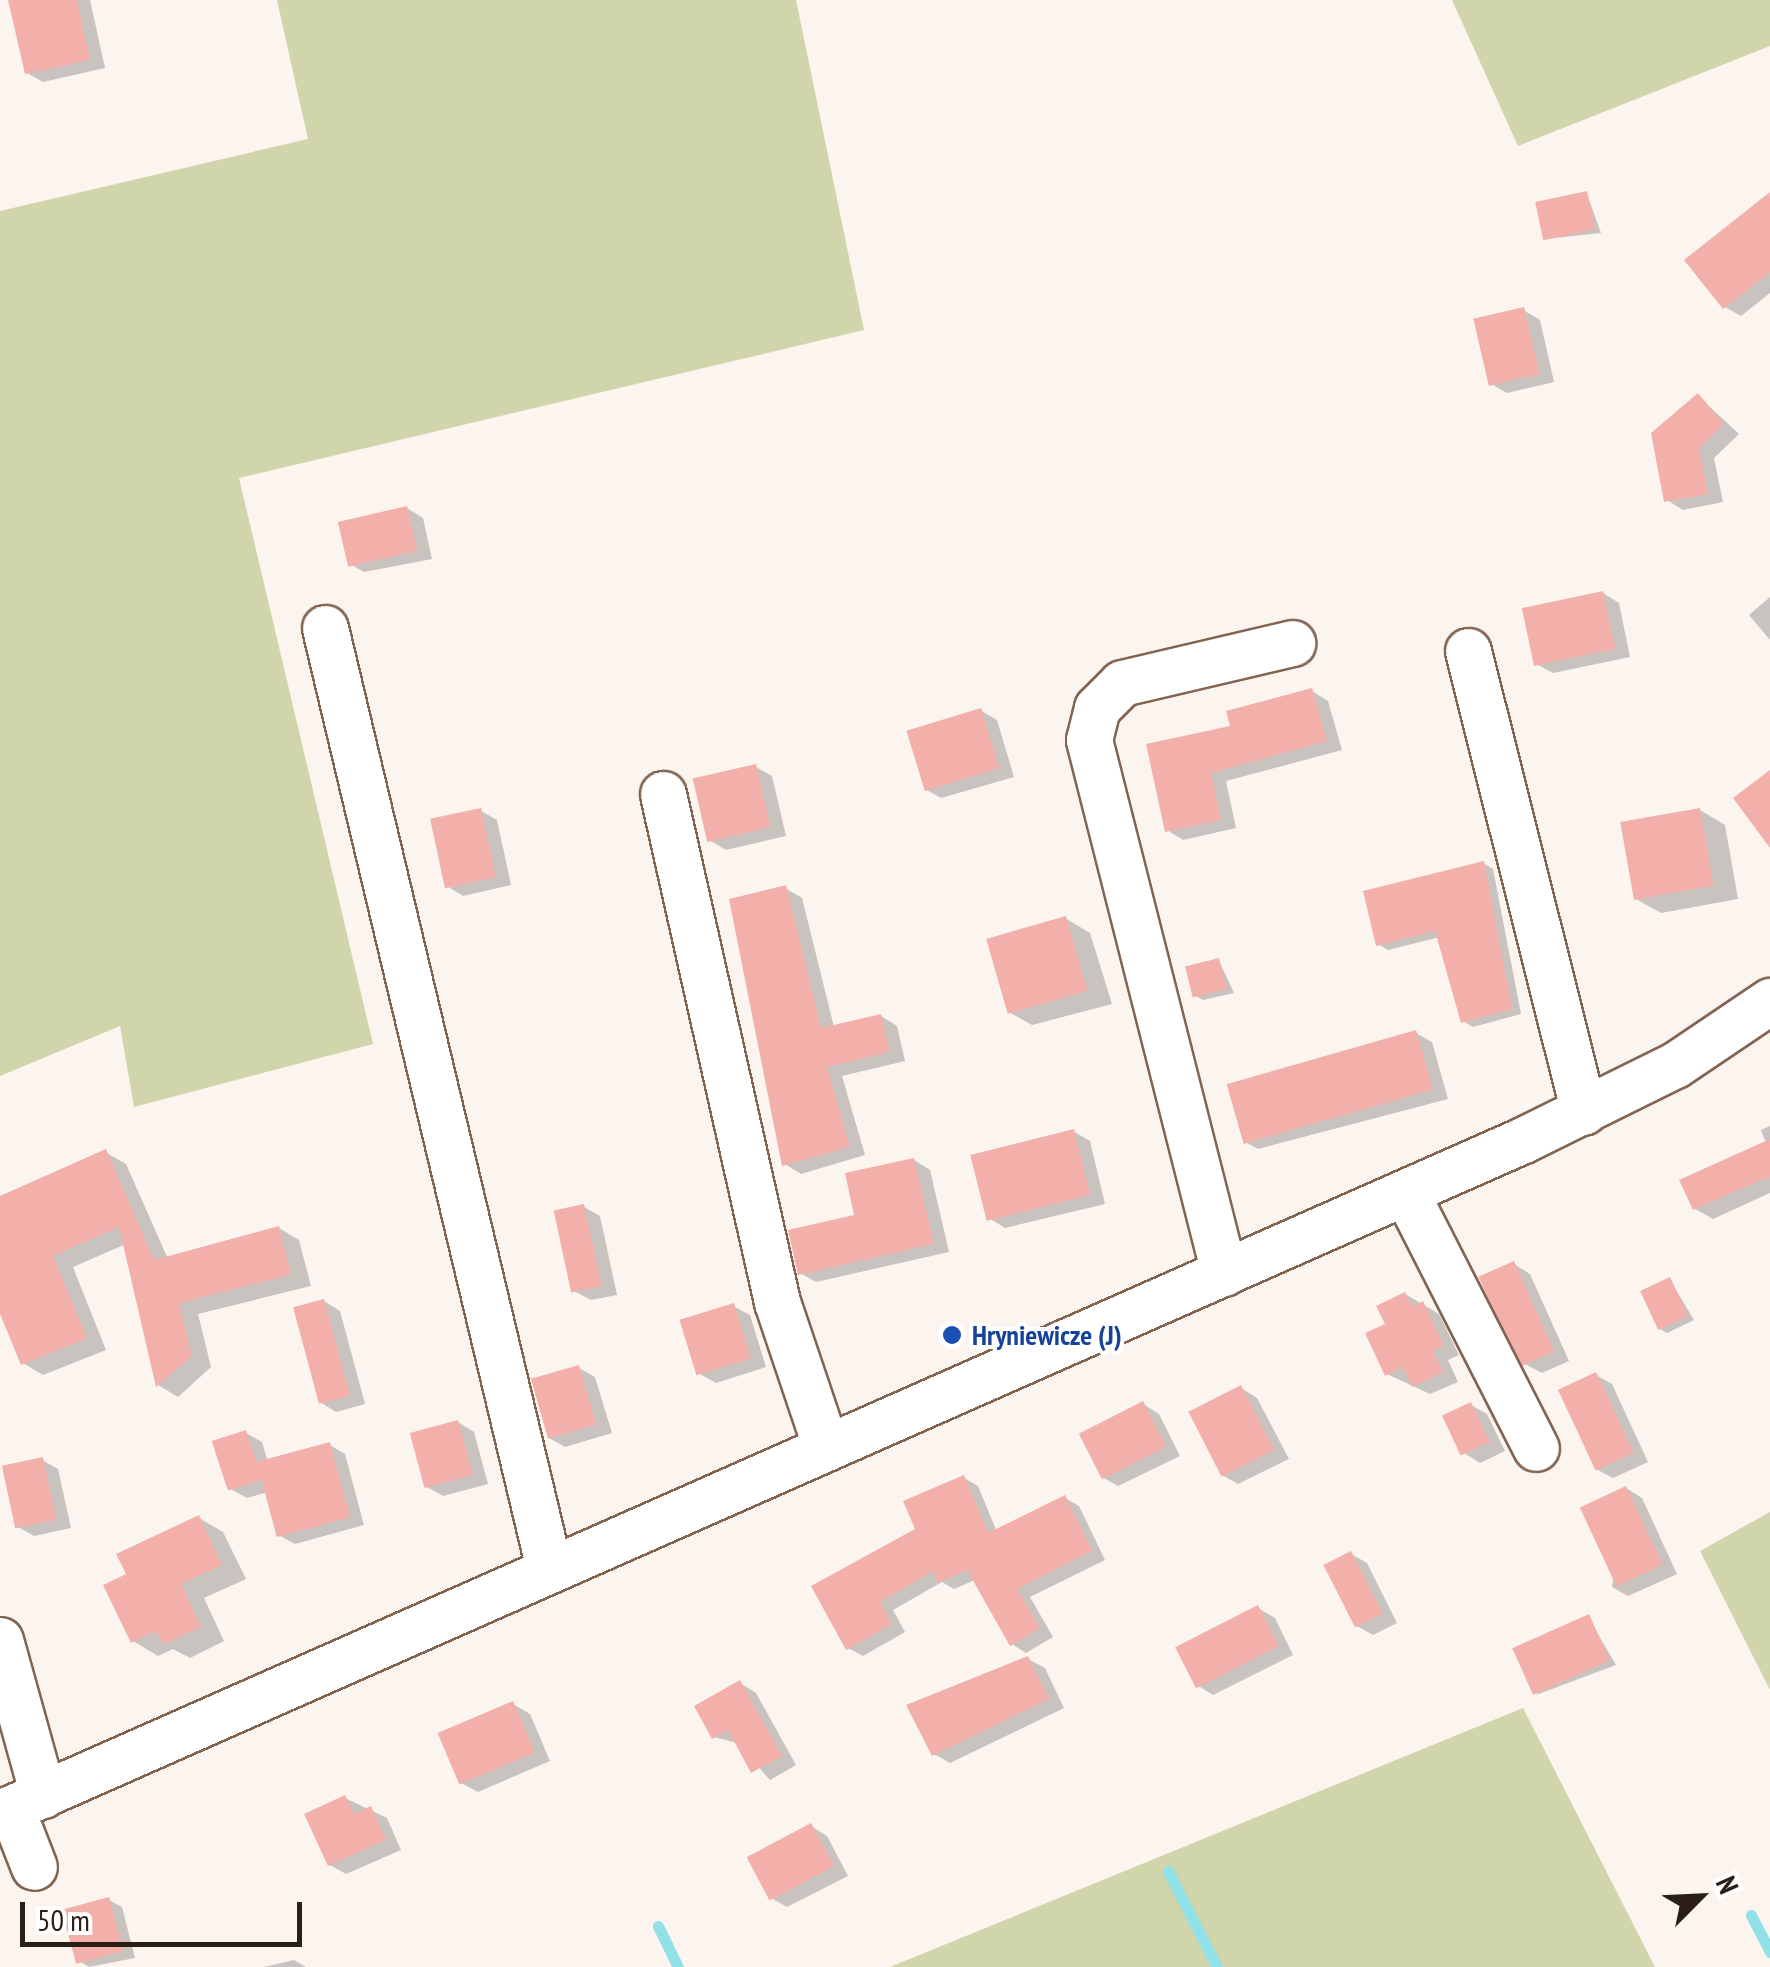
<!DOCTYPE html>
<style>
body{margin:0}
#map{position:relative;width:1770px;height:1967px;overflow:hidden;background:#fbf4ef;font-family:"PT Sans Narrow",sans-serif}
div>[style]{position:absolute}
[style*='--x']{left:calc(var(--x)*1px);top:calc(var(--y)*1px);width:calc(var(--w)*1px);rotate:calc(var(--a)*1deg)}
.green>*{inset:0;background:#d0d5ab}
.shadow>*{inset:0;background:#0003}
.stream>*{height:11px;margin:-5.5px;padding:0 5.5px;transform-origin:5.5px;border-radius:5.5px;background:#91e1e8}
.building>*{inset:0;background:#f3b0ab;transform-origin:0 0}
.roads{filter:drop-shadow(2px 0 #826451) drop-shadow(-2px 0 #826451) drop-shadow(0 2px #826451) drop-shadow(0 -2px #826451)}
.minor>*{height:45px;margin:-22.5px;padding:0 22.5px;transform-origin:22.5px;border-radius:22.5px;background:#fff}
.dots>*{width:28px;height:28px;translate:-50% -50%;box-sizing:border-box;border:5px solid #fff;border-radius:50%}
span{translate:-50% -50%;white-space:nowrap;text-align:center;line-height:1.15;-webkit-text-stroke:8px #fff;paint-order:stroke}
.transit-label{font-size:28px;color:#164399;font-weight:700}
.left{translate:0 -50%;text-align:left}
.north{position:absolute;left:1650px;top:1847px;width:100px;height:100px;-webkit-text-stroke:8px #fff;paint-order:stroke;rotate:66deg;font-size:28px;font-weight:700;line-height:40px;text-align:center;color:#2b1e16}
.north::after{content:'';display:block;margin:auto;width:35px;height:45px;background:#2b1e16;clip-path:polygon(50% 0,100% 100%,50% 72%,0 100%)}
.scale{position:absolute;left:20px;top:1902px;width:282px;height:45px;box-sizing:border-box;border:5px solid #2b1e16;border-top:0;padding-left:12px;font-size:30px;line-height:35px;white-space:nowrap;color:#2b1e16;-webkit-text-stroke:8px #fff;paint-order:stroke}
</style>
<div id="map">
<div class="green">
<div style="clip-path:polygon(277px 0,796px 0,864px 330px,239px 478px,373px 1044px,134px 1107px,120px 1026px,0 1076px,0 211px,308px 139px)"></div>
<div style="clip-path:polygon(1452px 0,1770px 0,1770px 46px,1518px 146px)"></div>
<div style="clip-path:polygon(1770px 1512px,1770px 1690px,1700px 1551px)"></div>
<div style="clip-path:polygon(1523px 1708px,1655px 1967px,890px 1967px)"></div>
</div>
<div class="shadow">
<div style="clip-path:polygon(11px 0,90px 0,105px 68px,43px 82px,27px 73px)"></div>
<div style="clip-path:polygon(1587px 194px,1601px 233px,1546px 239px)"></div>
<div style="clip-path:polygon(1770px 208px,1770px 293px,1741px 316px,1725px 307px)"></div>
<div style="clip-path:polygon(1523px 310px,1540px 320px,1554px 382px,1507px 393px,1491px 384px)"></div>
<div style="clip-path:polygon(1698px 396px,1739px 434px,1714px 458px,1723px 502px,1683px 510px,1667px 500px)"></div>
<div style="clip-path:polygon(407px 508px,423px 518px,432px 559px,364px 572px,348px 563px)"></div>
<div style="clip-path:polygon(1603px 593px,1619px 603px,1630px 657px,1553px 673px,1536px 664px)"></div>
<div style="clip-path:polygon(1770px 597px,1770px 640px,1749px 615px)"></div>
<div style="clip-path:polygon(1312px 691px,1328px 701px,1342px 750px,1226px 781px,1236px 828px,1183px 840px,1167px 830px,1233px 728px)"></div>
<div style="clip-path:polygon(980px 710px,997px 720px,1014px 777px,941px 798px,925px 789px)"></div>
<div style="clip-path:polygon(756px 767px,772px 776px,786px 836px,726px 850px,709px 840px)"></div>
<div style="clip-path:polygon(1700px 810px,1725px 825px,1738px 899px,1661px 913px,1636px 899px)"></div>
<div style="clip-path:polygon(481px 811px,497px 820px,511px 885px,463px 896px,447px 886px)"></div>
<div style="clip-path:polygon(1483px 863px,1493px 869px,1521px 1014px,1473px 1027px,1463px 1021px,1440px 937px,1388px 950px,1378px 944px)"></div>
<div style="clip-path:polygon(785px 888px,802px 898px,834px 1027px,881px 1016px,897px 1026px,905px 1061px,842px 1076px,865px 1155px,801px 1174px,785px 1164px)"></div>
<div style="clip-path:polygon(1065px 918px,1090px 933px,1112px 1004px,1032px 1025px,1007px 1011px)"></div>
<div style="clip-path:polygon(1219px 961px,1234px 993px,1203px 1000px,1196px 996px)"></div>
<div style="clip-path:polygon(1416px 1033px,1432px 1042px,1448px 1099px,1258px 1149px,1242px 1140px)"></div>
<div style="clip-path:polygon(1770px 1126px,1770px 1193px,1713px 1219px,1695px 1209px,1766px 1143px,1761px 1130px)"></div>
<div style="clip-path:polygon(1073px 1131px,1090px 1141px,1105px 1204px,1005px 1228px,989px 1218px)"></div>
<div style="clip-path:polygon(105px 1152px,126px 1164px,168px 1259px,279px 1228px,299px 1240px,311px 1286px,198px 1314px,211px 1367px,178px 1397px,158px 1385px,126px 1244px,73px 1267px,106px 1350px,43px 1375px,23px 1363px,0 1313px,0 1198px)"></div>
<div style="clip-path:polygon(914px 1160px,930px 1170px,949px 1252px,816px 1282px,800px 1273px)"></div>
<div style="clip-path:polygon(584px 1207px,600px 1216px,617px 1295px,591px 1300px,574px 1291px)"></div>
<div style="clip-path:polygon(1514px 1264px,1530px 1274px,1569px 1361px,1542px 1373px,1525px 1364px)"></div>
<div style="clip-path:polygon(1670px 1280px,1694px 1320px,1667px 1333px,1660px 1329px)"></div>
<div style="clip-path:polygon(1405px 1294px,1439px 1314px,1459px 1355px,1448px 1360px,1458px 1382px,1430px 1394px,1387px 1374px,1388px 1325px)"></div>
<div style="clip-path:polygon(324px 1301px,340px 1311px,365px 1404px,336px 1412px,320px 1402px)"></div>
<div style="clip-path:polygon(733px 1306px,750px 1315px,766px 1367px,716px 1383px,700px 1374px)"></div>
<div style="clip-path:polygon(579px 1368px,595px 1377px,612px 1433px,565px 1447px,549px 1438px)"></div>
<div style="clip-path:polygon(1596px 1375px,1612px 1384px,1648px 1462px,1613px 1478px,1596px 1469px)"></div>
<div style="clip-path:polygon(1241px 1388px,1257px 1398px,1289px 1459px,1238px 1484px,1222px 1475px)"></div>
<div style="clip-path:polygon(1143px 1404px,1159px 1414px,1180px 1456px,1118px 1486px,1102px 1477px)"></div>
<div style="clip-path:polygon(1471px 1405px,1487px 1414px,1505px 1451px,1480px 1463px,1464px 1453px)"></div>
<div style="clip-path:polygon(458px 1422px,474px 1432px,488px 1484px,443px 1496px,427px 1487px)"></div>
<div style="clip-path:polygon(246px 1433px,262px 1442px,268px 1462px,330px 1445px,345px 1454px,364px 1525px,295px 1544px,280px 1536px,268px 1492px,247px 1498px,230px 1489px)"></div>
<div style="clip-path:polygon(42px 1460px,58px 1469px,71px 1528px,34px 1536px,18px 1527px)"></div>
<div style="clip-path:polygon(964px 1478px,978px 1486px,997px 1532px,1065px 1498px,1079px 1506px,1105px 1560px,1030px 1597px,1053px 1637px,1026px 1653px,1012px 1644px,975px 1580px,954px 1589px,942px 1582px,893px 1610px,905px 1632px,863px 1656px,848px 1648px,918px 1530px)"></div>
<div style="clip-path:polygon(1626px 1488px,1642px 1498px,1677px 1574px,1628px 1596px,1612px 1587px)"></div>
<div style="clip-path:polygon(199px 1518px,223px 1532px,246px 1579px,204px 1598px,224px 1641px,190px 1658px,173px 1649px,158px 1656px,133px 1641px,129px 1576px)"></div>
<div style="clip-path:polygon(1351px 1554px,1367px 1563px,1397px 1623px,1373px 1635px,1357px 1626px)"></div>
<div style="clip-path:polygon(1258px 1608px,1275px 1618px,1293px 1655px,1213px 1695px,1197px 1685px)"></div>
<div style="clip-path:polygon(1588px 1617px,1616px 1665px,1536px 1695px)"></div>
<div style="clip-path:polygon(1028px 1659px,1045px 1668px,1064px 1708px,950px 1763px,934px 1754px,910px 1706px)"></div>
<div style="clip-path:polygon(740px 1683px,756px 1693px,796px 1765px,770px 1780px,737px 1743px,714px 1737px)"></div>
<div style="clip-path:polygon(513px 1704px,530px 1714px,550px 1761px,478px 1792px,461px 1783px)"></div>
<div style="clip-path:polygon(345px 1798px,387px 1818px,401px 1850px,346px 1874px,330px 1865px)"></div>
<div style="clip-path:polygon(811px 1826px,827px 1836px,848px 1876px,787px 1907px,771px 1898px)"></div>
<div style="clip-path:polygon(109px 1900px,122px 1907px,135px 1958px,89px 1967px,79px 1961px)"></div>
<div style="clip-path:polygon(294px 1960px,306px 1967px,264px 1967px)"></div>
</div>
<div class="stream">
<div style="--x:1168;--y:1871;--w:108;--a:63"></div>
<div style="--x:1751;--y:1915;--w:42;--a:62.8"></div>
<div style="--x:658;--y:1926;--w:46;--a:64"></div>
</div>
<div class="building">
<div style="clip-path:polygon(8px 0,77px 0,90px 60px,25px 74px)"></div>
<div style="left:1587px;top:191px;width:39px;height:53px;rotate:78deg"></div>
<div style="clip-path:polygon(1770px 192px,1770px 272px,1723px 309px,1684px 260px)"></div>
<div style="left:1524px;top:307px;width:69px;height:52px;rotate:77deg"></div>
<div style="clip-path:polygon(1698px 393px,1724px 424px,1699px 448px,1708px 494px,1664px 502px,1651px 433px)"></div>
<div style="left:407px;top:506px;width:46px;height:71px;rotate:77deg"></div>
<div style="left:1603px;top:591px;width:59px;height:83px;rotate:78deg"></div>
<div style="clip-path:polygon(1312px 688px,1327px 741px,1211px 773px,1221px 820px,1165px 832px,1146px 744px,1230px 726px,1226px 711px)"></div>
<div style="left:981px;top:708px;width:63px;height:78px;rotate:73deg"></div>
<div style="left:756px;top:764px;width:65px;height:65px;rotate:77deg"></div>
<div style="clip-path:polygon(1770px 770px,1770px 848px,1733px 798px)"></div>
<div style="left:481px;top:808px;width:71px;height:52px;rotate:78deg"></div>
<div style="left:1700px;top:808px;width:79px;height:81px;rotate:80deg"></div>
<div style="clip-path:polygon(1484px 861px,1512px 1009px,1461px 1023px,1435px 931px,1376px 946px,1363px 891px)"></div>
<div style="clip-path:polygon(786px 885px,821px 1028px,881px 1014px,890px 1052px,827px 1067px,850px 1147px,782px 1166px,729px 899px)"></div>
<div style="left:1066px;top:916px;width:78px;height:83px;rotate:74deg"></div>
<div style="left:1219px;top:958px;width:32px;height:35px;rotate:76deg"></div>
<div style="left:1416px;top:1030px;width:62px;height:197px;rotate:74deg"></div>
<div style="left:1074px;top:1129px;width:68px;height:107px;rotate:76deg"></div>
<div style="clip-path:polygon(1770px 1139px,1770px 1176px,1693px 1210px,1679px 1180px)"></div>
<div style="clip-path:polygon(106px 1149px,154px 1260px,279px 1226px,291px 1275px,179px 1303px,192px 1356px,156px 1387px,119px 1227px,53px 1256px,87px 1338px,21px 1365px,0 1314px,0 1196px)"></div>
<div style="clip-path:polygon(914px 1158px,934px 1244px,798px 1275px,788px 1230px,854px 1215px,845px 1173px)"></div>
<div style="left:584px;top:1204px;width:84px;height:31px;rotate:78deg"></div>
<div style="left:1514px;top:1261px;width:99px;height:39px;rotate:66deg"></div>
<div style="left:1670px;top:1277px;width:43px;height:33px;rotate:65deg"></div>
<div style="clip-path:polygon(1405px 1292px,1412px 1307px,1423px 1301px,1444px 1346px,1433px 1351px,1443px 1372px,1412px 1387px,1403px 1367px,1385px 1376px,1365px 1333px,1385px 1324px,1376px 1306px)"></div>
<div style="left:324px;top:1299px;width:100px;height:32px;rotate:75deg"></div>
<div style="left:734px;top:1303px;width:58px;height:57px;rotate:73deg"></div>
<div style="left:579px;top:1365px;width:62px;height:50px;rotate:74deg"></div>
<div style="left:1596px;top:1372px;width:89px;height:42px;rotate:65deg"></div>
<div style="left:1241px;top:1385px;width:73px;height:59px;rotate:63deg"></div>
<div style="left:1143px;top:1401px;width:51px;height:72px;rotate:63deg"></div>
<div style="left:1471px;top:1402px;width:44px;height:32px;rotate:65deg"></div>
<div style="left:458px;top:1420px;width:57px;height:50px;rotate:75deg"></div>
<div style="left:246px;top:1430px;width:52px;height:36px;rotate:72deg"></div>
<div style="left:330px;top:1442px;width:78px;height:76px;rotate:75deg"></div>
<div style="left:43px;top:1457px;width:64px;height:42px;rotate:78deg"></div>
<div style="clip-path:polygon(964px 1475px,988px 1533px,1065px 1495px,1092px 1551px,1017px 1589px,1040px 1628px,1010px 1646px,967px 1570px,938px 1583px,933px 1571px,880px 1602px,892px 1624px,846px 1650px,811px 1586px,915px 1529px,903px 1501px)"></div>
<div style="left:1626px;top:1486px;width:87px;height:51px;rotate:65deg"></div>
<div style="clip-path:polygon(199px 1515px,222px 1565px,181px 1584px,201px 1627px,163px 1645px,156px 1631px,131px 1643px,103px 1585px,126px 1574px,116px 1554px)"></div>
<div style="left:1351px;top:1551px;width:70px;height:31px;rotate:63deg"></div>
<div style="left:1258px;top:1605px;width:46px;height:93px;rotate:63deg"></div>
<div style="left:1589px;top:1614px;width:51px;height:84px;rotate:66deg"></div>
<div style="clip-path:polygon(1028px 1656px,1049px 1699px,932px 1756px,906px 1705px)"></div>
<div style="clip-path:polygon(740px 1680px,782px 1756px,751px 1773px,728px 1730px,712px 1739px,694px 1706px)"></div>
<div style="left:513px;top:1701px;width:56px;height:82px;rotate:67deg"></div>
<div style="clip-path:polygon(345px 1795px,354px 1814px,371px 1806px,386px 1840px,328px 1866px,304px 1814px)"></div>
<div style="left:811px;top:1823px;width:49px;height:73px;rotate:62deg"></div>
<div style="left:109px;top:1897px;width:56px;height:49px;rotate:75deg"></div>
</div>
<div class="roads">
<div class="minor">
<div style="--x:325;--y:628;--w:966;--a:76.6"></div>
<div style="--x:1468;--y:651;--w:475;--a:75.9"></div>
<div style="--x:663;--y:794;--w:521;--a:77.35"></div>
<div style="--x:777;--y:1302;--w:154;--a:71.4"></div>
<div style="--x:1406;--y:1193;--w:286;--a:63"></div>
<div style="--x:1224;--y:1273;--w:550;--a:-104.21"></div>
<div style="--x:1089;--y:740;--w:33;--a:-76"></div>
<div style="--x:1097;--y:708;--w:35;--a:-45"></div>
<div style="--x:1122;--y:683;--w:175;--a:-13.2"></div>
<div style="--x:0;--y:1640;--w:161;--a:74.5"></div>
<div style="--x:11;--y:1808;--w:63;--a:68.7"></div>
<div style="--x:0;--y:1813;--w:1665;--a:-23.84"></div>
<div style="--x:1523;--y:1140;--w:169;--a:-26.3"></div>
<div style="--x:1675;--y:1065;--w:115;--a:-34"></div>
</div>
</div>
<div class="dots">
<div style="left:952px;top:1335px;background:#1a4fb4"></div>
</div>
<div class="transit-label">
<span class="left" style="left:972px;top:1335px">Hryniewicze (J)</span>
</div>
<div class="north">N</div>
<div class="scale">50 m</div>
</div>
